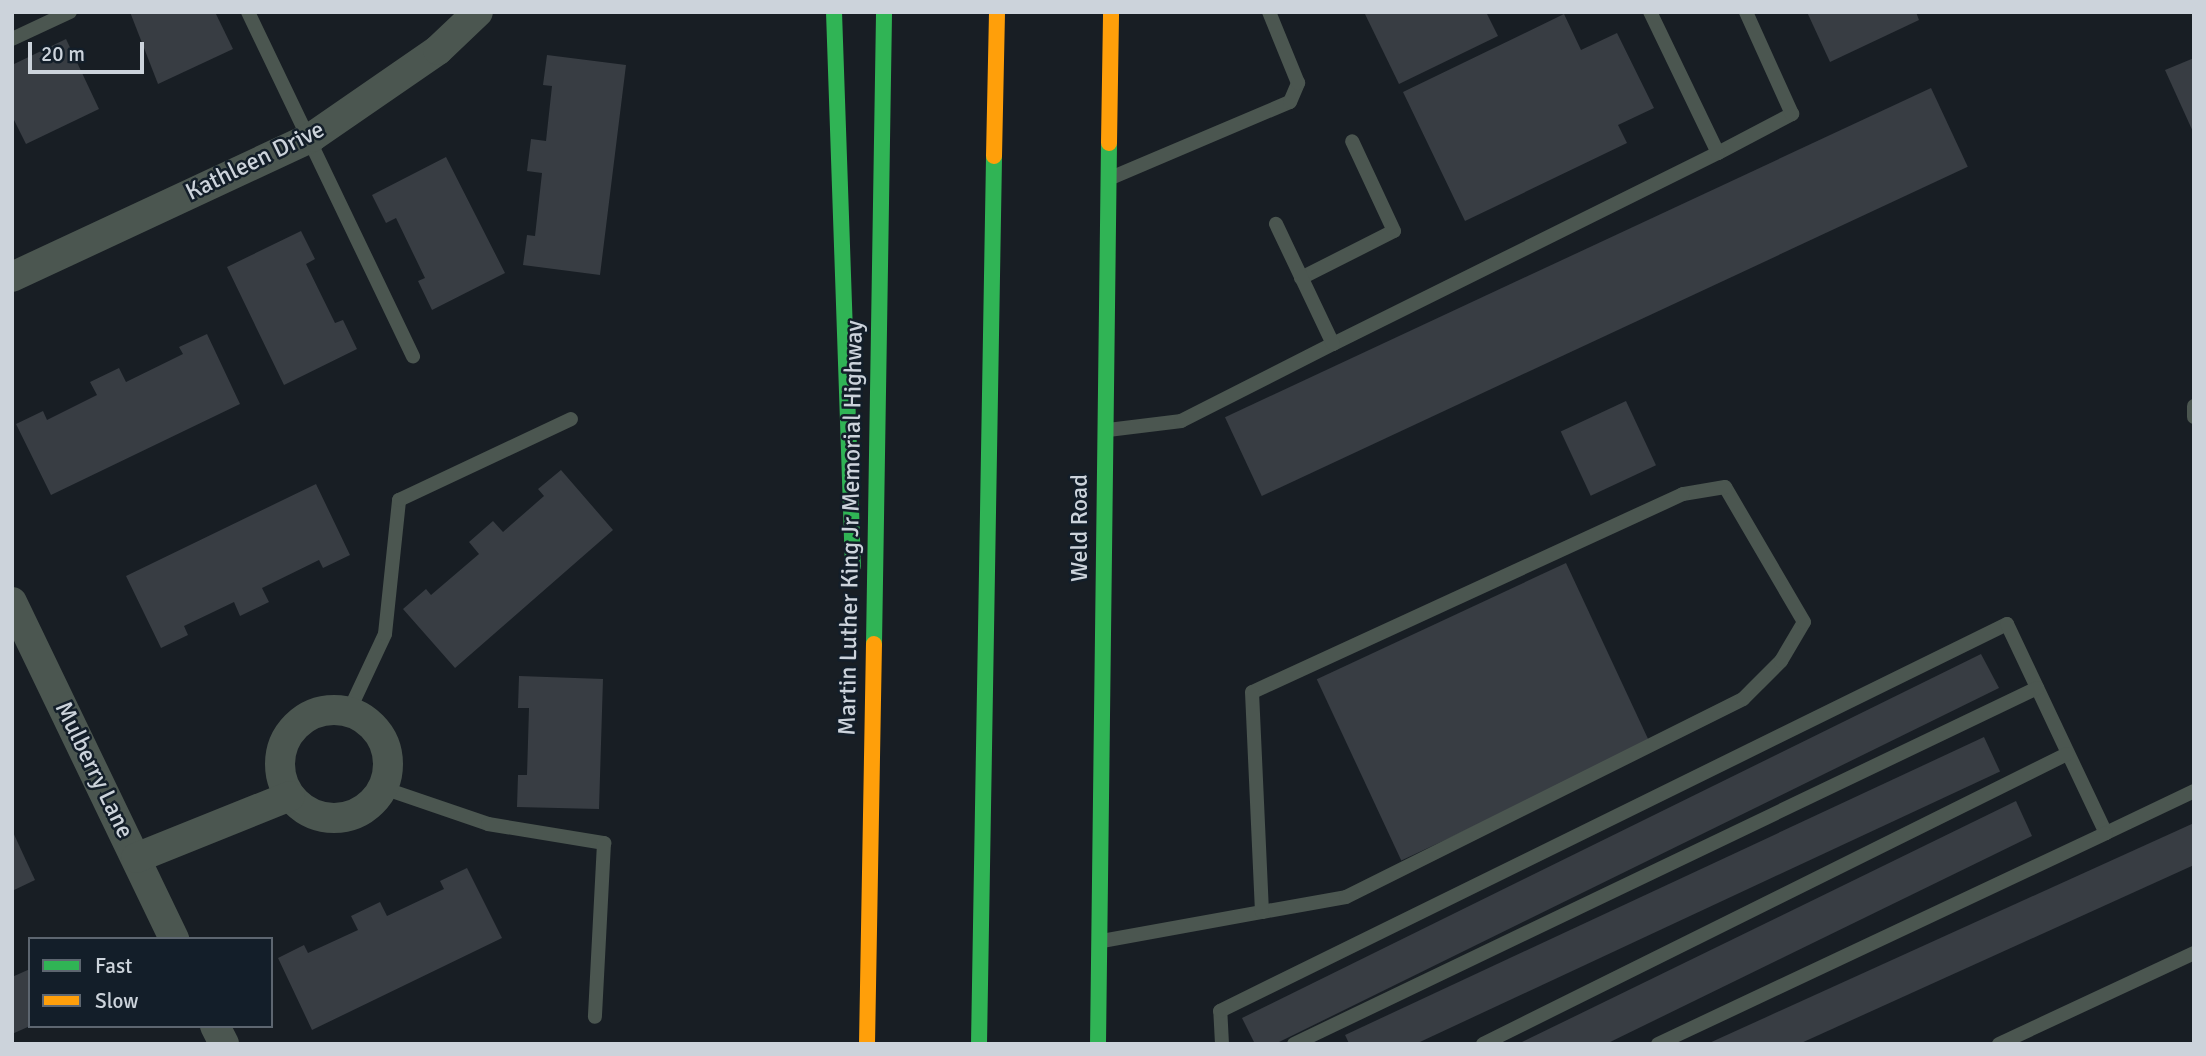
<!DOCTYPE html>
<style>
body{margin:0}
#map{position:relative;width:2206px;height:1056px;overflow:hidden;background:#181e24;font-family:Signika,sans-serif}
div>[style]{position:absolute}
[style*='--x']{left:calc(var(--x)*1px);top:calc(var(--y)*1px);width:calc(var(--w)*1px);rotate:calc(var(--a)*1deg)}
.building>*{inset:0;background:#383d43;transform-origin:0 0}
.lane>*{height:14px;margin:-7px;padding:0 7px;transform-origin:7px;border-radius:7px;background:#4b5650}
.street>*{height:30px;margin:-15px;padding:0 15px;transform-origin:15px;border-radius:15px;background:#4b5650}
.street>.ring{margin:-15px;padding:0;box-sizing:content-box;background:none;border:30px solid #4b5650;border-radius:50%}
.fast>*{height:16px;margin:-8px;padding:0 8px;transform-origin:8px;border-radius:8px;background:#30b455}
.slow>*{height:16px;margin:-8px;padding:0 8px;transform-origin:8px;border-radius:8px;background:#ff9f0a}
span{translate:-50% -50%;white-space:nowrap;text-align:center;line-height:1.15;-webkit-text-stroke:5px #131e29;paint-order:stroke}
.street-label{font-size:24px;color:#ccd3db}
.frame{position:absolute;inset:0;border:14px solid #ccd3db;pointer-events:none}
.legend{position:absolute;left:28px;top:937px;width:245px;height:91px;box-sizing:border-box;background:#131e29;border:2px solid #5d6670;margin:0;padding:9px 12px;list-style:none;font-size:21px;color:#ccd3db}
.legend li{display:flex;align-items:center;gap:14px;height:35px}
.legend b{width:35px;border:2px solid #5d6670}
.scale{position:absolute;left:28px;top:42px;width:116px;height:32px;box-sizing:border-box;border:4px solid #ccd3db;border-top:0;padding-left:9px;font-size:21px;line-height:24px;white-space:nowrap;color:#ccd3db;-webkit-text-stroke:5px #131e29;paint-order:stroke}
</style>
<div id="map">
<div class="building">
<div style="clip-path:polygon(130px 12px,215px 12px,233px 49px,158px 84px)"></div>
<div style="clip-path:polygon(1364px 12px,1486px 12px,1498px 36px,1399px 84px)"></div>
<div style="clip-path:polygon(1807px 12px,1916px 12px,1919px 20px,1830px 62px)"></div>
<div style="clip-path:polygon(1564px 14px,1581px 50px,1617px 33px,1654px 108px,1618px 125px,1627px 143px,1465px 221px,1403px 92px)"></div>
<div style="clip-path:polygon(66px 39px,99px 109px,26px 144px,12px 116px,12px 65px)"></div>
<div style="clip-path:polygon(547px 55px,626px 65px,600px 275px,523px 265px,527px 235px,535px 236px,542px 173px,527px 171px,531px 139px,546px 141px,552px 86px,543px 85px)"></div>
<div style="clip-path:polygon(2194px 58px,2194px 134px,2165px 70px)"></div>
<div style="left:1931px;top:88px;width:87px;height:779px;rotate:65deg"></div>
<div style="clip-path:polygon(446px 157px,505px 273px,432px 310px,418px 281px,425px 278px,396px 218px,386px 223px,372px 195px)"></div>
<div style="clip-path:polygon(301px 231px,315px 259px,306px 264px,335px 323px,343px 320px,357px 349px,284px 385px,227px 267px)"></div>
<div style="clip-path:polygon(207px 334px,240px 404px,51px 495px,16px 424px,43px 411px,47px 420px,97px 395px,90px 382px,119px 368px,126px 382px,183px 354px,179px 347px)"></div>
<div style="left:1626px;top:401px;width:71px;height:72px;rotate:65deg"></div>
<div style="clip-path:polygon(561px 470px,613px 530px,455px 668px,403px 609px,426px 589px,431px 595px,479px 554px,469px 542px,493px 521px,503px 532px,544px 496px,538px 489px)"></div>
<div style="clip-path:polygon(316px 484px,350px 555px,323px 568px,319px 560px,262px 588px,269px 602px,240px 616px,234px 602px,184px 626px,188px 635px,161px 648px,126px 576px)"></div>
<div style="left:1566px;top:563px;width:200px;height:275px;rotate:65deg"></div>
<div style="clip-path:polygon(1981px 654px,1999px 688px,1275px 1044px,1255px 1044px,1242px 1018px)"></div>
<div style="clip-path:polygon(519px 676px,603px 679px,599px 809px,517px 807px,518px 775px,527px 775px,529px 708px,518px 708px)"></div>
<div style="left:1984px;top:737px;width:38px;height:705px;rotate:65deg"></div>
<div style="clip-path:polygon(2016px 801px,2032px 836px,1606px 1044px,1518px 1044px)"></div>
<div style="clip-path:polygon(2194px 823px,2194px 865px,1799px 1044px,1707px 1044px)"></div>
<div style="clip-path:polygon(12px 830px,35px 880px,12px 891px)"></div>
<div style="clip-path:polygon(467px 868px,502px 938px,312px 1030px,278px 958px,304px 945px,308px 953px,358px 930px,351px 916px,380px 902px,387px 916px,444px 889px,440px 881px)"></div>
<div style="clip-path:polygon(30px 969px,30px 1026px,12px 1034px,12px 977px)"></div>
</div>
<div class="lane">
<div style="--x:248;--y:12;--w:382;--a:64.4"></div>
<div style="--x:12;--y:39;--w:64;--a:-25"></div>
<div style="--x:1718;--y:153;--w:84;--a:-27.8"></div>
<div style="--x:1792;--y:114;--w:112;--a:-114.3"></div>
<div style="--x:1113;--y:177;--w:192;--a:-23"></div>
<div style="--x:1290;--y:102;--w:21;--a:-67"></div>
<div style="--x:1298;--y:83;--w:77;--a:-112.2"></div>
<div style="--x:1301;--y:278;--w:104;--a:-26.8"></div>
<div style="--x:1394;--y:231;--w:99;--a:-115"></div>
<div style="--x:1333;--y:344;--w:430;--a:-26.4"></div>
<div style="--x:1718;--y:153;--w:157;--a:-115.7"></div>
<div style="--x:2194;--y:406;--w:11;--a:90"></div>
<div style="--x:1108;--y:430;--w:74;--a:-7"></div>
<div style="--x:1181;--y:421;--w:170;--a:-26.9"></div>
<div style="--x:1333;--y:344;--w:133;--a:-115.4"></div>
<div style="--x:349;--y:711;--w:85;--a:-64.9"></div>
<div style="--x:385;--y:634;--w:135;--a:-84"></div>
<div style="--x:399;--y:500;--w:190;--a:-25.2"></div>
<div style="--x:383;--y:788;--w:111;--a:18.9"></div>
<div style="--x:488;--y:824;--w:118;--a:9.3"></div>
<div style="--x:604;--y:843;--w:174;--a:93"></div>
<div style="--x:1102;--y:941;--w:163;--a:-10.3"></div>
<div style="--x:1262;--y:912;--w:85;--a:-10.1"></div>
<div style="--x:1346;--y:897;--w:444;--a:-26.5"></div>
<div style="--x:1743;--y:699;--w:54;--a:-45"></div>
<div style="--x:1781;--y:661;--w:45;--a:-59.5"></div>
<div style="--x:1804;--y:622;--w:156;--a:-120.3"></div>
<div style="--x:1725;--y:487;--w:43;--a:170.5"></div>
<div style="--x:1683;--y:494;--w:474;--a:155.3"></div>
<div style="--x:1252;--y:692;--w:220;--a:87.4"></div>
<div style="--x:1222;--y:1044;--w:33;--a:-93"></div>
<div style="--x:1220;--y:1011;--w:877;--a:-26.19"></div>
<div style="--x:2007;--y:624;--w:231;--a:64.7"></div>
<div style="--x:2106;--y:833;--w:98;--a:-25.5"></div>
<div style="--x:1294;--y:1044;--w:824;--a:-25.6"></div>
<div style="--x:1483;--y:1044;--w:652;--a:-26.41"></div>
<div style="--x:1658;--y:1044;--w:495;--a:-25.2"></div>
<div style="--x:1999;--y:1044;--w:215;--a:-25"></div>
</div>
<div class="street">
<div style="--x:12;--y:277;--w:331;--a:-25"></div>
<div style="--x:312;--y:137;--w:153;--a:-34.6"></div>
<div style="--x:438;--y:50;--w:55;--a:-43.5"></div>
<div style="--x:12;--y:602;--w:374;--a:64.3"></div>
<div class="ring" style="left:280px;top:710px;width:78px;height:78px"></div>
<div style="--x:136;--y:858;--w:166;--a:-21.9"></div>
<div style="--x:215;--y:1026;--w:20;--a:63"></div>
</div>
<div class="fast">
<div style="--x:834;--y:12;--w:554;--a:88.04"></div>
<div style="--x:874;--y:644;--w:632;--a:-89.09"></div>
<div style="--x:979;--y:1044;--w:888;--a:-89.03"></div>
<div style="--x:1098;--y:1044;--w:901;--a:-89.3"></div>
</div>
<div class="slow">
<div style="--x:1109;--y:143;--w:131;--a:-89.1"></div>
<div style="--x:994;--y:156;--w:144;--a:-88.8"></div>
<div style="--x:867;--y:1044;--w:400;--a:-89"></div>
</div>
<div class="street-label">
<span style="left:255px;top:161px;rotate:-26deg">Kathleen Drive</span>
<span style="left:851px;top:528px;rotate:-89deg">Martin Luther King Jr Memorial Highway</span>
<span style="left:1080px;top:528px;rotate:-90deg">Weld Road</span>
<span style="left:94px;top:770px;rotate:64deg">Mulberry Lane</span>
</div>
<div class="frame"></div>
<ul class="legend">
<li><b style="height:9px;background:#30b455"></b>Fast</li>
<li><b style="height:9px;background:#ff9f0a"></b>Slow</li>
</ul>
<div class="scale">20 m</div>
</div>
